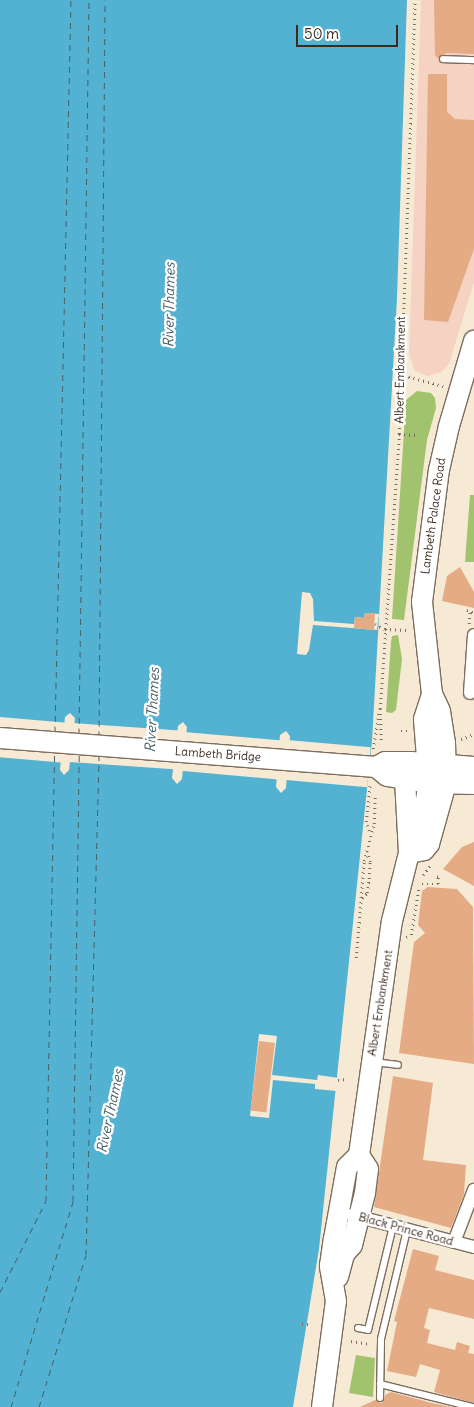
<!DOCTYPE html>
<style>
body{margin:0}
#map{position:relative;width:474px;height:1407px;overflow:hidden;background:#f6ead5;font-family:Delius,sans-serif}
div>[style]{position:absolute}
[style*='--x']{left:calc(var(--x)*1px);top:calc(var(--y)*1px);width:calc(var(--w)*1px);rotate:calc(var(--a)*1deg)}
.built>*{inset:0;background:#f5d2c2}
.green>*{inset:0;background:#a1c36d}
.water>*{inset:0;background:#53b2d2}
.pier>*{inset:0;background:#f6ead5;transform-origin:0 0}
.ferry>*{height:1px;margin-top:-0.5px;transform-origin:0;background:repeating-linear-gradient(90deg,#456066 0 6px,transparent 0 11px)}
.building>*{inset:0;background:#e4ab85;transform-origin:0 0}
.path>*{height:2.5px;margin-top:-1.25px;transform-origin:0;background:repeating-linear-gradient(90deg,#7c6d5e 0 1px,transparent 0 5px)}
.roads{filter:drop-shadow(1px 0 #7c6d5e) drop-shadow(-1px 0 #7c6d5e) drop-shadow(0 1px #7c6d5e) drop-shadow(0 -1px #7c6d5e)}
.lane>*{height:6px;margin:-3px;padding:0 3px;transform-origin:3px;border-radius:3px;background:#fff}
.street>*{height:12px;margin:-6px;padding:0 6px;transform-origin:6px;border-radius:6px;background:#fff}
.primary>*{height:20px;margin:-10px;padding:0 10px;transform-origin:10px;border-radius:10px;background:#fff}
span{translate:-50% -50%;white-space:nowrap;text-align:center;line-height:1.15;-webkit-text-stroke:5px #fff;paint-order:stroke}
.street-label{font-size:12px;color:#3b2a1e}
.water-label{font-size:14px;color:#456066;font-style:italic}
.scale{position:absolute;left:296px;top:25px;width:102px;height:22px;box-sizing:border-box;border:2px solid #3b2a1e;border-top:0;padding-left:6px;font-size:15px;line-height:18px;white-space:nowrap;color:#3b2a1e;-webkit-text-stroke:4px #fff;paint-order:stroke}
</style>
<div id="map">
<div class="built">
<div style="clip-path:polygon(421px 0,474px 0,474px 282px,449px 364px,441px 372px,428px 376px,415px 371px,409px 354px)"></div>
</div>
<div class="green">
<div style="clip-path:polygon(417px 391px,431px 393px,435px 398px,436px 408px,427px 440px,404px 620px,392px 619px,406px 400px)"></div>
<div style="clip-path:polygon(470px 495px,474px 495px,474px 562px,465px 562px)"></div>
<div style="clip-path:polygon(398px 635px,402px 659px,396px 710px,392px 713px,386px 712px,391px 642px,392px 636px)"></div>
<div style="clip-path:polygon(356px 1355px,375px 1358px,373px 1397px,349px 1393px)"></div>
</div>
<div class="water">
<div style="clip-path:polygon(evenodd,0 0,407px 0,397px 298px,372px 741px,319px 1249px,293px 1407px,0 1407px,0 0,70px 713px,75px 718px,69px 770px,64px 775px,60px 770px,65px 717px,70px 713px,0 0,183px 722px,187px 727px,182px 779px,177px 784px,172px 778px,178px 726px,183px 722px,0 0,286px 731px,290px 736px,286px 788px,281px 793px,276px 787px,280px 735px,286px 731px)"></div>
</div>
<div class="pier">
<div style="clip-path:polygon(302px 592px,310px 593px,313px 599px,314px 621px,354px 624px,355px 617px,364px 618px,365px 613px,379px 614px,377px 630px,313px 625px,309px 650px,306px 655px,297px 654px)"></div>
<div style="left:0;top:717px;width:67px;height:40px;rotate:5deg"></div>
<div style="left:72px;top:723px;width:108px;height:39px;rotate:4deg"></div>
<div style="left:184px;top:732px;width:98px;height:39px;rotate:5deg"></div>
<div style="left:287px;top:740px;width:84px;height:40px;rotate:5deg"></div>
<div style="clip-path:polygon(259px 1034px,277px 1036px,272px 1075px,317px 1080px,318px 1075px,339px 1078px,337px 1091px,315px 1089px,315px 1084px,273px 1080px,269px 1118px,250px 1116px)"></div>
</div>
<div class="ferry">
<div style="--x:55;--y:732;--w:732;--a:-88.75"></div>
<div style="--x:79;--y:734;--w:734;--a:-89.22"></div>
<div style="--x:99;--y:737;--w:737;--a:-89.53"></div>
<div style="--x:0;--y:1292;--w:102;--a:-63.2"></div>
<div style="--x:46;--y:1201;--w:450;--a:-88.9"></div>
<div style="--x:11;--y:1407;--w:215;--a:-73.2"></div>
<div style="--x:73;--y:1201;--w:448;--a:-89.2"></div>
<div style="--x:39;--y:1407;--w:159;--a:-72.8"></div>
<div style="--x:86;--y:1255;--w:499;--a:-88.5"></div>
</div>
<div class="building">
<div style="clip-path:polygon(434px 0,474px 0,474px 54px,447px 53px,438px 59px,435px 55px)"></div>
<div style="clip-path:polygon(428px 74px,447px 74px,447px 112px,455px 119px,474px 120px,474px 249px,448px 322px,424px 320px)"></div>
<div style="clip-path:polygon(460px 567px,474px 592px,474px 608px,442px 601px,447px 576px)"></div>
<div style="clip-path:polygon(365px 613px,375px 613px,374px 630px,354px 628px,355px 617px,364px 618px)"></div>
<div style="clip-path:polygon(474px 842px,474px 886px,443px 869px,462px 847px)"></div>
<div style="clip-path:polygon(428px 887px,457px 889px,473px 907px,474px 1064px,399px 1053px,414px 942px,425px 933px,418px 925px,422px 891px)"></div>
<div style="left:259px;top:1041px;width:16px;height:70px;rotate:7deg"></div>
<div style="clip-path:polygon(393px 1076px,433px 1083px,423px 1160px,466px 1165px,464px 1194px,451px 1228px,374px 1207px)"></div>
<div style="clip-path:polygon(413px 1249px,439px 1256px,435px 1270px,474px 1280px,474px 1319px,429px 1308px,424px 1328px,430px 1330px,427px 1343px,455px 1350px,457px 1342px,470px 1346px,468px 1353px,474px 1354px,474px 1403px,434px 1392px,440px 1370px,420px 1364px,416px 1377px,387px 1371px,397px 1322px,394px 1321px)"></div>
<div style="clip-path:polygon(391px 1392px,432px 1403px,451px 1407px,360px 1407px,375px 1400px,382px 1403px,385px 1395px)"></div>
</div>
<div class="path">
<div style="--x:399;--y:374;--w:46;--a:15.3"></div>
<div style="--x:399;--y:434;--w:18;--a:3"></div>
<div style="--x:467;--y:610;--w:8;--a:23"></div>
<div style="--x:375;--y:624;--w:11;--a:27"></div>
<div style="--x:385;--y:629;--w:21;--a:3"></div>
<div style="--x:469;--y:624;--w:14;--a:-86"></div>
<div style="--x:401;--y:731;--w:8;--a:0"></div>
<div style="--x:461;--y:739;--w:14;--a:-21"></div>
<div style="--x:381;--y:740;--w:31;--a:-92"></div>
<div style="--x:380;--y:709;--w:276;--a:-86"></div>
<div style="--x:399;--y:434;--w:434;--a:-87.9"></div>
<div style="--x:373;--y:749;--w:39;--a:-81"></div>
<div style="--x:369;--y:831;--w:9;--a:-108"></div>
<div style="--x:366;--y:822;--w:38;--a:-84"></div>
<div style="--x:423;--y:875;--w:11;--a:-52"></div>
<div style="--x:422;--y:884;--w:16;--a:0"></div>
<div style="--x:438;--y:884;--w:7;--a:-90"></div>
<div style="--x:438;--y:877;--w:3;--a:180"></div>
<div style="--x:362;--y:898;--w:7;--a:-45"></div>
<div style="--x:367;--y:893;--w:14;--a:-82"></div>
<div style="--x:369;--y:879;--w:17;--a:-87"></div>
<div style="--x:370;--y:862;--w:10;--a:-107"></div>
<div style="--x:406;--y:937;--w:5;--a:-22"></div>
<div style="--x:411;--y:935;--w:50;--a:-80.7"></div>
<div style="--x:356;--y:958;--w:97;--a:-85.3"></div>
<div style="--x:364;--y:861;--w:38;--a:-75"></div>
<div style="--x:374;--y:824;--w:28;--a:-88"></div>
<div style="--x:338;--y:1080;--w:8;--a:-7"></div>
<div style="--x:302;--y:1323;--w:10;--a:11"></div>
<div style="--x:351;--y:1341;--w:20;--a:9"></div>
</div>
<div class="roads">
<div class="lane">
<div style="--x:443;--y:59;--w:31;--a:2"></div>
<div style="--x:374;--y:1062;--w:24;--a:7"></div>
<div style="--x:358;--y:1328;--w:10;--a:11"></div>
<div style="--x:368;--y:1330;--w:107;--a:-76.5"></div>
<div style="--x:380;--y:1384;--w:95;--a:14"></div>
<div style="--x:380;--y:1398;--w:59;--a:-89"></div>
<div style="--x:381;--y:1339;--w:112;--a:-76.6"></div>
</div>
<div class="street">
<div style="--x:470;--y:693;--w:58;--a:-86.1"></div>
<div style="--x:352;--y:1215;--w:126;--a:14.7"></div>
<div style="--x:454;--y:1242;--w:56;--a:-69"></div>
</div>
<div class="primary">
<div style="--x:0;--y:738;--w:377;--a:4.4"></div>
<div style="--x:376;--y:767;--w:14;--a:39"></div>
<div style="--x:387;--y:776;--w:43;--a:9.5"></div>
<div style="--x:429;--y:783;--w:45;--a:1.3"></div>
<div style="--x:376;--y:767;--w:10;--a:-29"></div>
<div style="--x:385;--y:762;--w:26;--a:0"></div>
<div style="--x:411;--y:762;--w:63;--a:4.5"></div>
<div style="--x:409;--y:847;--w:23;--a:-59"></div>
<div style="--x:421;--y:827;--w:45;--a:-79.7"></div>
<div style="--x:429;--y:783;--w:64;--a:-94.5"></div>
<div style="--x:424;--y:719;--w:26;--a:-72"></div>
<div style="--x:409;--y:853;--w:15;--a:-11"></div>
<div style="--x:424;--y:850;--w:8;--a:-50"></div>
<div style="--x:429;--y:844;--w:63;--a:-74.4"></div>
<div style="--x:446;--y:783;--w:40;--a:-91.4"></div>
<div style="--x:445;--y:743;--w:32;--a:-99"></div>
<div style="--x:440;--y:711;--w:19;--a:-115"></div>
<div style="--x:432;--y:694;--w:93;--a:-96.2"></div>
<div style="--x:422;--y:602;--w:133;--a:-82.7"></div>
<div style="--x:439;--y:470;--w:45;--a:-77.2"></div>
<div style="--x:449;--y:426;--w:89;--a:-73.6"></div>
<div style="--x:338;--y:1277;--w:24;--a:-75"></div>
<div style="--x:344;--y:1254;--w:12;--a:-48"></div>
<div style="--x:352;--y:1245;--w:54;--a:-76"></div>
<div style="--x:365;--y:1193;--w:24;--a:-83"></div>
<div style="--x:368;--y:1169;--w:17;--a:-123"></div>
<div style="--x:322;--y:1407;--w:107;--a:-82.5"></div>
<div style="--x:336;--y:1301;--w:36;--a:-100"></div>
<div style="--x:330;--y:1266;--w:27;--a:-82"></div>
<div style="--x:334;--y:1239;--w:73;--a:-79.8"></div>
<div style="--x:347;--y:1167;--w:17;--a:-45"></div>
<div style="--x:359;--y:1155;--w:236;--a:-82"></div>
<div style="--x:392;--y:921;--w:70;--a:-76"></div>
<div style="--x:409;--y:853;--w:74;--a:-93.1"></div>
</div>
</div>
<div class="street-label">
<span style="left:400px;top:370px;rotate:-89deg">Albert Embankment</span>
<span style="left:433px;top:516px;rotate:-82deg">Lambeth Palace Road</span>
<span style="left:218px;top:754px;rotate:4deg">Lambeth Bridge</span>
<span style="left:380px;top:1003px;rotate:-81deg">Albert Embankment</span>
<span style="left:406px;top:1229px;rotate:15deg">Black Prince Road</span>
</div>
<div class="water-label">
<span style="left:169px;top:305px;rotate:-89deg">River Thames</span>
<span style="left:152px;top:710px;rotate:-87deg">River Thames</span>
<span style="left:110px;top:1111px;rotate:-78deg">River Thames</span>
</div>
<div class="scale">50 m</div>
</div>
